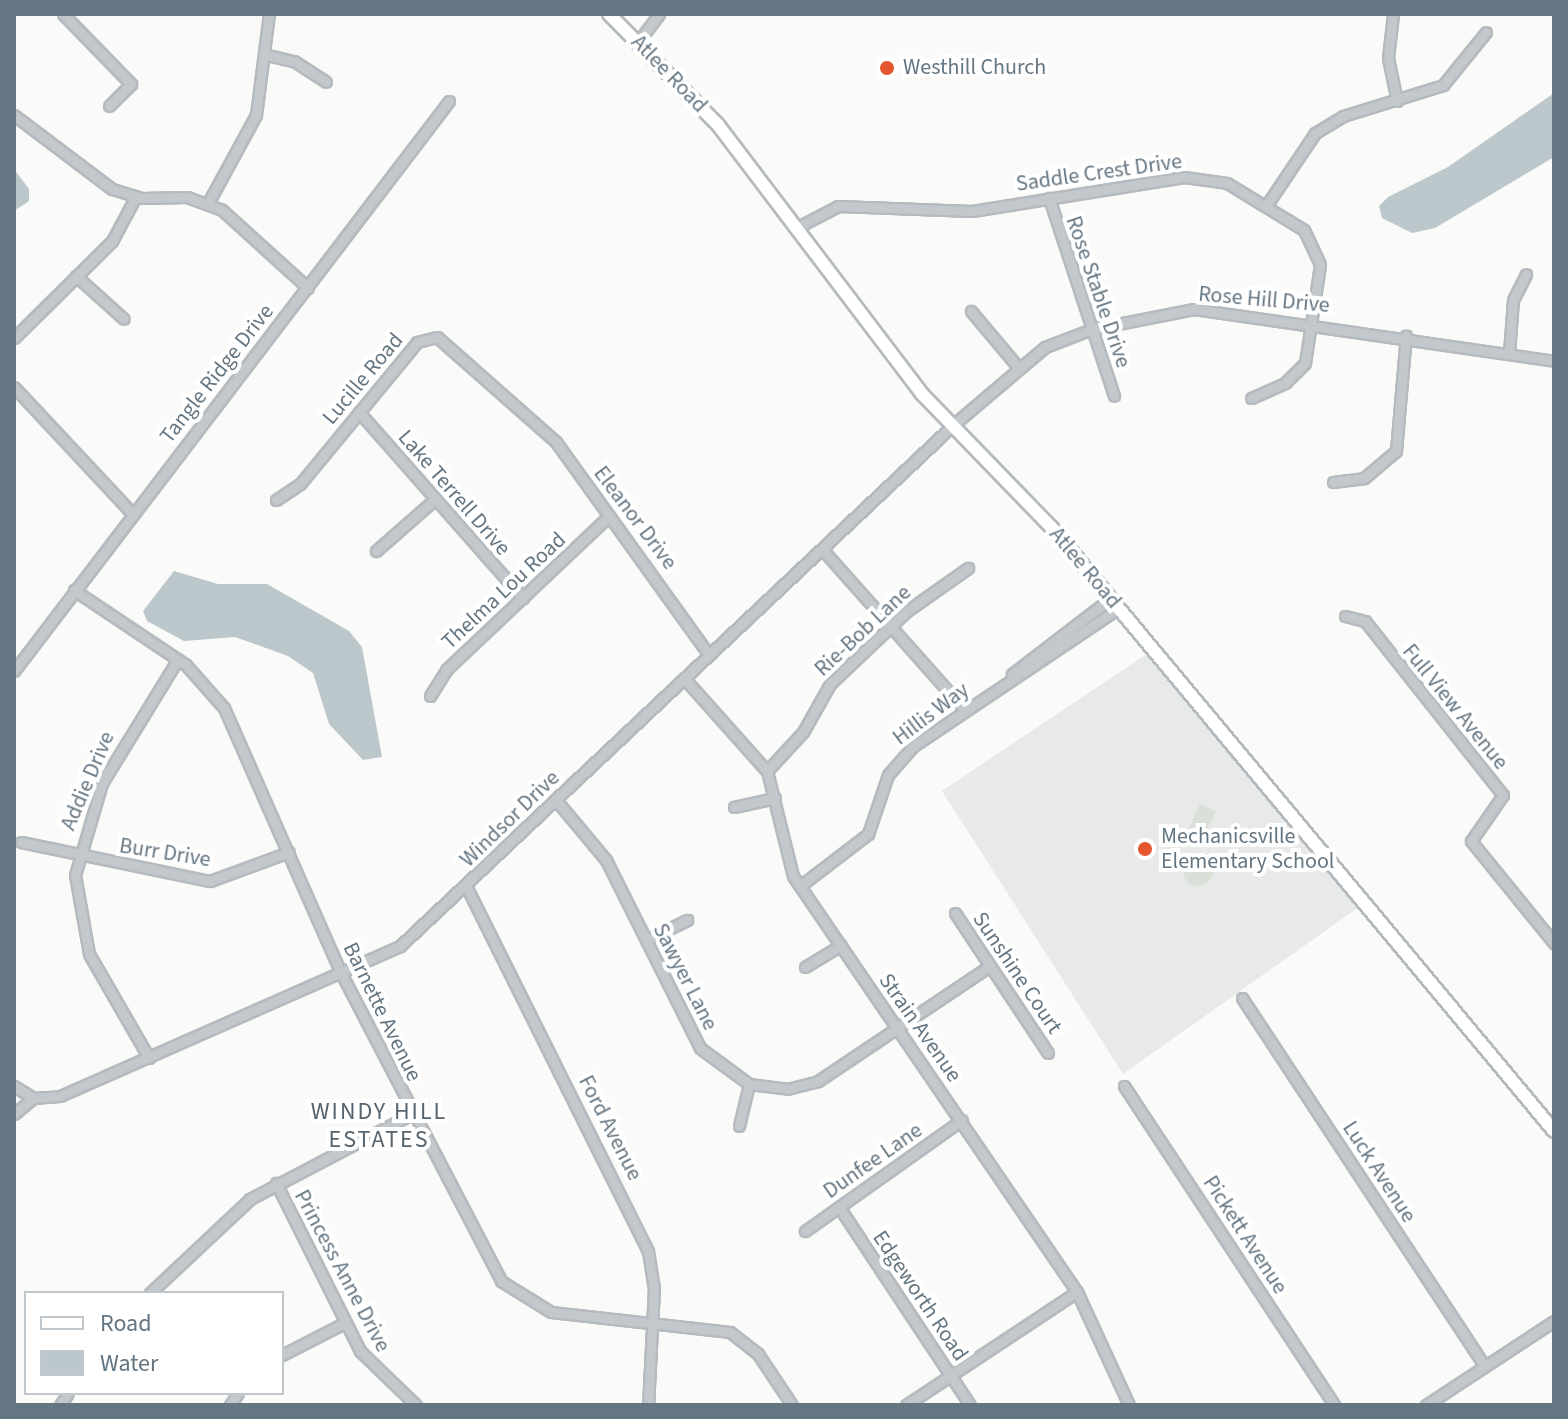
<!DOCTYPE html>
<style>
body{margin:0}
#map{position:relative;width:1568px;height:1419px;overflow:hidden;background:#fafaf8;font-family:"Source Sans 3",sans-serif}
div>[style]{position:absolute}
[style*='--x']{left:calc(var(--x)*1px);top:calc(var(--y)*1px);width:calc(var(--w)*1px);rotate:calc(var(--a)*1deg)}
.built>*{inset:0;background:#e8e9e9}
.green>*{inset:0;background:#dadfd7;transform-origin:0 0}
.round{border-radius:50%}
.water>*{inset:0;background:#bbc7cb}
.roads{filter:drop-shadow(2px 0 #b5babe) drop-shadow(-2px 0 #b5babe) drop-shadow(0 2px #b5babe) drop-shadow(0 -2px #b5babe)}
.minor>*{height:9px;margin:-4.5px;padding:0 4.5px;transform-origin:4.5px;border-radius:4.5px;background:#c3c8cc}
.major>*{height:12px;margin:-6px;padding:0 6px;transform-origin:6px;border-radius:6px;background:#fff}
.dots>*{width:22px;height:22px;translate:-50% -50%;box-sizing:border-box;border:4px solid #fff;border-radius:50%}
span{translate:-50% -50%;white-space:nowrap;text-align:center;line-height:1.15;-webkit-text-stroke:8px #fff;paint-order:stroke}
.poi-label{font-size:22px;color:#657683}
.left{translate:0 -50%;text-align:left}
.street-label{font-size:22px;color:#657683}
.neighbourhood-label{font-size:24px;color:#57646e;letter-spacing:2px}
.frame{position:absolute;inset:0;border:16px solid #657683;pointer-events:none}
.legend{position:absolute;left:24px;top:1291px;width:260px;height:104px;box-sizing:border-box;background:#fff;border:2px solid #c1c8cd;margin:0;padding:10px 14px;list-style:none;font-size:24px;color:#657683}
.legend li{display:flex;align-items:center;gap:16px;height:40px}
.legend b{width:40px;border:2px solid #c1c8cd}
</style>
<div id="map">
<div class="built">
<div style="clip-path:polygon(1148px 653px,1359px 907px,1123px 1074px,942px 791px)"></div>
</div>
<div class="green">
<div style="left:1200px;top:804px;width:17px;height:35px;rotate:24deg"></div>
<div class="round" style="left:1183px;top:856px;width:30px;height:30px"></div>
</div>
<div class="water">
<div style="clip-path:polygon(1554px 93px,1554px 157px,1435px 228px,1412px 233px,1382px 218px,1379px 206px,1388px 197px,1448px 167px)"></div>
<div style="clip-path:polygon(14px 169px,29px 189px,29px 201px,14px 211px)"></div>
<div style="clip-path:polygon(174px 571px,218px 584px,267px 584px,349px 631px,362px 647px,382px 757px,363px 760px,329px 724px,313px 673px,288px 656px,235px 637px,184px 641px,147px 621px,143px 611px)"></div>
</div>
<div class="roads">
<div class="minor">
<div style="--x:63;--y:14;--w:98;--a:45.8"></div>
<div style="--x:131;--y:84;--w:31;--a:135"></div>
<div style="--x:1393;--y:14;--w:44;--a:96.5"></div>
<div style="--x:1388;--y:58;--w:44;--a:78.2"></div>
<div style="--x:638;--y:42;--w:35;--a:-53"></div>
<div style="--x:267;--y:55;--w:28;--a:13"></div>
<div style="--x:294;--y:61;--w:38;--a:33"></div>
<div style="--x:14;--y:115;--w:123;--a:37.1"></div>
<div style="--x:112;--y:189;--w:31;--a:17"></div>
<div style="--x:142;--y:198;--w:45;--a:-1.3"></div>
<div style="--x:187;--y:197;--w:37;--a:20"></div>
<div style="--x:222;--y:210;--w:116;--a:42.2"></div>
<div style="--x:1049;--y:198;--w:208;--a:71.8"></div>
<div style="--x:208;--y:203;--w:100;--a:-61.4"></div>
<div style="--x:256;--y:115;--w:102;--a:-82.7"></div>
<div style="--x:1266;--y:206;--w:88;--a:-56.1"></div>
<div style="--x:1315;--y:133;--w:33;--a:-31"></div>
<div style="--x:1343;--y:116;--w:105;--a:-17.2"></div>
<div style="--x:1443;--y:85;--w:68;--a:-50.9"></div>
<div style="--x:796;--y:228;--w:47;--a:-27.6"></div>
<div style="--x:838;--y:206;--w:134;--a:2.1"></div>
<div style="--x:972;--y:211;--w:215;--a:-9.1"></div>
<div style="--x:1184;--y:177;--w:43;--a:7.9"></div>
<div style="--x:1227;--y:183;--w:90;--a:31.4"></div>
<div style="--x:1304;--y:230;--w:38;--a:65"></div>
<div style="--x:1320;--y:265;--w:99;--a:98.7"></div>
<div style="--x:1305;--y:363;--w:28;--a:135"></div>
<div style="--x:1285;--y:383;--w:37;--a:156"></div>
<div style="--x:76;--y:276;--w:64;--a:41.9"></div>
<div style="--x:971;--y:311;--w:73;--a:50"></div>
<div style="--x:14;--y:338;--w:138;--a:-44.7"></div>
<div style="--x:112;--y:241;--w:49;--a:-61.9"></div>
<div style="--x:1509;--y:353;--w:53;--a:-85.7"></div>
<div style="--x:1513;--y:300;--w:29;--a:-63"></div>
<div style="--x:14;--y:387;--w:173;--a:46.9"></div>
<div style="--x:359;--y:412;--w:248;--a:48.6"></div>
<div style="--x:1333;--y:482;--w:31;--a:-7"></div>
<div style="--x:1364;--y:478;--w:42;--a:-40.2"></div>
<div style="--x:1396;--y:451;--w:116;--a:-85.1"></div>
<div style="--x:276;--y:500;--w:29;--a:-34"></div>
<div style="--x:300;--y:484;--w:184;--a:-50.5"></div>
<div style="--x:417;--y:342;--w:21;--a:-14"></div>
<div style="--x:437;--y:337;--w:159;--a:41.4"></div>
<div style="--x:556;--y:442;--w:262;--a:54.3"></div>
<div style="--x:822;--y:549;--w:215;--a:48.4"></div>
<div style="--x:376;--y:551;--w:79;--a:-41.4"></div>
<div style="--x:74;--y:590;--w:135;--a:33.8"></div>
<div style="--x:186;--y:665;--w:57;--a:48.5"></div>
<div style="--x:224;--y:708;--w:292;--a:66.2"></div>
<div style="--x:342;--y:975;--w:345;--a:62.5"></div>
<div style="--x:501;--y:1281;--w:59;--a:31.8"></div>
<div style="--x:551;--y:1312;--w:180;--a:6.4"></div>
<div style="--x:730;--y:1332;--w:36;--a:38"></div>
<div style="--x:758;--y:1354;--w:61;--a:56.3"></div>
<div style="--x:1345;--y:616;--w:21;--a:14"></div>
<div style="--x:1365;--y:621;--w:222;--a:51.6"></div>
<div style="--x:1503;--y:795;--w:56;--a:124.8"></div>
<div style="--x:1471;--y:841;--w:132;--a:50.9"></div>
<div style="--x:14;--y:671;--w:717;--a:-52.65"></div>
<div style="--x:1012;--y:674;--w:125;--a:-37.5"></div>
<div style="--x:684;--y:678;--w:125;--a:48.3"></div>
<div style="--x:767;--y:771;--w:108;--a:76.1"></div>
<div style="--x:793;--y:876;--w:504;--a:55.68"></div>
<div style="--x:1077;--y:1292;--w:124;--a:65.3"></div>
<div style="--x:430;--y:696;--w:32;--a:-58"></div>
<div style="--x:447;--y:669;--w:223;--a:-43.4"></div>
<div style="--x:767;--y:771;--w:53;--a:-47.3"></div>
<div style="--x:803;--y:732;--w:55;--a:-60.6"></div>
<div style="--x:830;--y:684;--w:106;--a:-43.5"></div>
<div style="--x:907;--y:611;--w:75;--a:-35.2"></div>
<div style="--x:556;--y:800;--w:78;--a:50.2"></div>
<div style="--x:606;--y:860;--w:210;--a:63.4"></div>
<div style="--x:700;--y:1048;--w:61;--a:36.3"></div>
<div style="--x:749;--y:1084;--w:38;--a:7"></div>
<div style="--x:787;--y:1089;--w:32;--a:-14"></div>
<div style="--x:818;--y:1081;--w:207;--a:-33.8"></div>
<div style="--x:734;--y:807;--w:42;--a:-12.4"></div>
<div style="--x:21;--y:842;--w:193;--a:11.7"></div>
<div style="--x:210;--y:881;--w:84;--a:-20.2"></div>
<div style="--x:466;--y:886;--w:408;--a:63.5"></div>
<div style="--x:648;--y:1251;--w:37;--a:81"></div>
<div style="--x:654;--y:1288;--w:117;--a:92.9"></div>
<div style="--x:800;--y:886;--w:86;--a:-37.4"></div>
<div style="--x:868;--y:834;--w:62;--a:-71.3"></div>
<div style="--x:888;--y:775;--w:37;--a:-49"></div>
<div style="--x:912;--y:747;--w:249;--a:-33.9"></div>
<div style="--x:955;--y:913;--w:168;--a:56.4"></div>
<div style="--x:646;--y:940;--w:46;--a:-26"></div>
<div style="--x:805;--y:967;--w:42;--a:-31.4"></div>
<div style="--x:1242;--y:998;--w:441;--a:56.6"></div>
<div style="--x:149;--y:1058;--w:120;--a:-120"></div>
<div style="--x:89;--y:954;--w:80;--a:-100"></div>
<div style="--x:75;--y:875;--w:96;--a:-73.6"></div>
<div style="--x:102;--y:783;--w:145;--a:-58.5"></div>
<div style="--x:14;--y:1086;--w:22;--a:32"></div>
<div style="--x:33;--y:1098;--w:27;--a:-4"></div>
<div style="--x:60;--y:1096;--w:372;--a:-23.8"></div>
<div style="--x:400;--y:946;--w:760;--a:-43.29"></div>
<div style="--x:953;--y:425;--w:121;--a:-40.3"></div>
<div style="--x:1045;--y:347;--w:50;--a:-21"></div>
<div style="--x:1092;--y:329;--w:104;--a:-11.1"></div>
<div style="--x:1194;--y:309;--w:364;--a:8.2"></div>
<div style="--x:1124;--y:1086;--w:382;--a:56.6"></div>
<div style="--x:14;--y:1114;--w:25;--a:-40"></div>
<div style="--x:739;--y:1126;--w:43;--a:-76.6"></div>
<div style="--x:276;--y:1183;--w:188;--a:63.4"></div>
<div style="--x:360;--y:1351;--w:78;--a:44"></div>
<div style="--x:839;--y:1207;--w:237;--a:56.5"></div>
<div style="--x:805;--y:1231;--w:192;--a:-35.3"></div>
<div style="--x:150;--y:1293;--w:137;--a:-43.2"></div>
<div style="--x:250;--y:1199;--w:183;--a:-27.7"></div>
<div style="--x:282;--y:1355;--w:70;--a:-27.3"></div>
<div style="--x:60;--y:1405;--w:14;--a:-56"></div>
<div style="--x:230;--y:1405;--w:14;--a:-56"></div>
<div style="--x:906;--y:1405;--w:205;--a:-33.5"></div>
<div style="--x:1426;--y:1405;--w:153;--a:-33.3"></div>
</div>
<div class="major">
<div style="--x:609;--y:14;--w:156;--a:45.5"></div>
<div style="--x:718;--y:125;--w:338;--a:52.8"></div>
<div style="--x:922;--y:394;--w:185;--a:45.9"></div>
<div style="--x:1051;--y:527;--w:786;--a:50.21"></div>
</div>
</div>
<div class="dots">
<div style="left:887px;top:68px;background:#e4572e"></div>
<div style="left:1145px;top:849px;background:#e4572e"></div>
</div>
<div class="poi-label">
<span class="left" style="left:903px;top:68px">Westhill Church</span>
<span class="left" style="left:1161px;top:849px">Mechanicsville<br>Elementary School</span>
</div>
<div class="street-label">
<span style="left:669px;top:74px;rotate:46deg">Atlee Road</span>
<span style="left:1099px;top:173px;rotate:-8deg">Saddle Crest Drive</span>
<span style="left:1098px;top:292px;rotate:71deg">Rose Stable Drive</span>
<span style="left:1264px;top:300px;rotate:5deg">Rose Hill Drive</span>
<span style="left:217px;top:374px;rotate:-52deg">Tangle Ridge Drive</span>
<span style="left:363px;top:379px;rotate:-50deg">Lucille Road</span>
<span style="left:454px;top:493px;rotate:49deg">Lake Terrell Drive</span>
<span style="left:635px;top:518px;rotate:53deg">Eleanor Drive</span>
<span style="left:1085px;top:568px;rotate:50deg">Atlee Road</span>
<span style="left:504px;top:591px;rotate:-43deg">Thelma Lou Road</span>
<span style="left:863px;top:631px;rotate:-43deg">Rie-Bob Lane</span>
<span style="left:1455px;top:707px;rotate:51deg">Full View Avenue</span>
<span style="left:931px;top:714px;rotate:-37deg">Hillis Way</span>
<span style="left:88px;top:781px;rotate:-67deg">Addie Drive</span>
<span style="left:510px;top:819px;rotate:-44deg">Windsor Drive</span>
<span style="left:165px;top:853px;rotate:9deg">Burr Drive</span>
<span style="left:1017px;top:973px;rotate:56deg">Sunshine Court</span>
<span style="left:685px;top:977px;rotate:63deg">Sawyer Lane</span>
<span style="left:382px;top:1012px;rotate:64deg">Barnette Avenue</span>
<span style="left:920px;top:1028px;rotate:55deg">Strain Avenue</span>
<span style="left:610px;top:1128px;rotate:63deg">Ford Avenue</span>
<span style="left:873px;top:1161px;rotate:-35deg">Dunfee Lane</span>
<span style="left:1379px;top:1172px;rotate:57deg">Luck Avenue</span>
<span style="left:1245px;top:1235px;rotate:57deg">Pickett Avenue</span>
<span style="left:342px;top:1271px;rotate:62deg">Princess Anne Drive</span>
<span style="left:920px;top:1296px;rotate:56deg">Edgeworth Road</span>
</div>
<div class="neighbourhood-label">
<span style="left:379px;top:1126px">WINDY HILL<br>ESTATES</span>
</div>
<div class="frame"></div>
<ul class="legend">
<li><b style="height:10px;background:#fff"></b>Road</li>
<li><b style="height:22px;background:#bbc7cb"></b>Water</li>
</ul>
</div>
